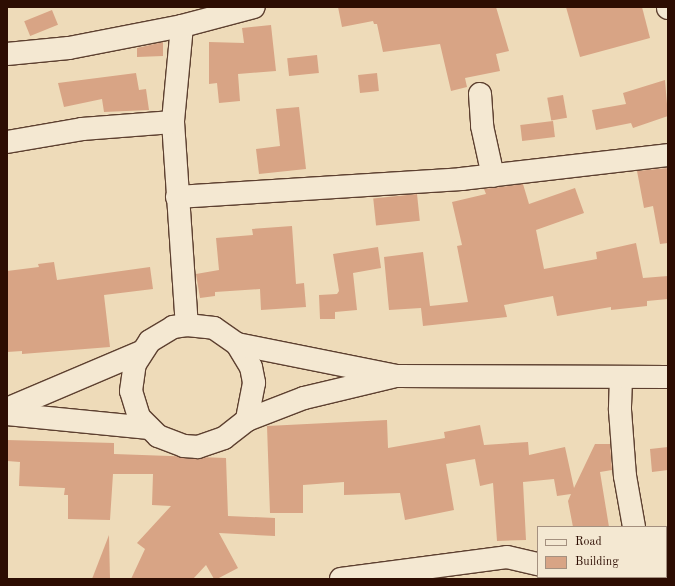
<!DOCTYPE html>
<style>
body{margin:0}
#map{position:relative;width:675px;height:586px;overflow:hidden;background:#eedbb9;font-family:"Old Standard TT",serif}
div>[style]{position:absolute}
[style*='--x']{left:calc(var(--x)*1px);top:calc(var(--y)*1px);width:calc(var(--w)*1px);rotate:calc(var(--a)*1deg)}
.building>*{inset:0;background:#d8a485;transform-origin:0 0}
.roads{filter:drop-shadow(1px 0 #5d4030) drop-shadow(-1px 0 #5d4030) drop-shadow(0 1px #5d4030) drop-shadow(0 -1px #5d4030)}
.minor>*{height:22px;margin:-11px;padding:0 11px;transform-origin:11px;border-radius:11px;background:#f4e8d2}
.secondary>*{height:22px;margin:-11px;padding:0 11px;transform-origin:11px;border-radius:11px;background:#f4e8d2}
span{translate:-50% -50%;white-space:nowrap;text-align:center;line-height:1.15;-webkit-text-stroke:3px #f4e8d2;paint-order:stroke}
.frame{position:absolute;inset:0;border:8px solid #2d0d02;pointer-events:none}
.legend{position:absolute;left:537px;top:526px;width:130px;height:52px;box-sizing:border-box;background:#f4e8d2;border:1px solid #a4907f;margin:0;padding:5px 7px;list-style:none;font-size:12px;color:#2d0d02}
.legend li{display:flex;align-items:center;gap:8px;height:20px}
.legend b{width:20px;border:1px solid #a4907f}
</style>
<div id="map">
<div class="building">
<div style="clip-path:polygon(338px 7px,496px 7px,509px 51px,496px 54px,500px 71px,465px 78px,467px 87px,451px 91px,440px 44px,383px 52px,377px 24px,374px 24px,373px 21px,342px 27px)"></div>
<div style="clip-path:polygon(566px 7px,642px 7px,650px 38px,580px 57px)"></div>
<div style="left:52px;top:10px;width:16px;height:30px;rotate:68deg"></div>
<div style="clip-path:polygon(271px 25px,276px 71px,238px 74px,240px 101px,219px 103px,217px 83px,209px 84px,209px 42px,244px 43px,242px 28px)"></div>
<div style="clip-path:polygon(163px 42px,163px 56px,137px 57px,137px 48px)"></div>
<div style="left:317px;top:55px;width:18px;height:30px;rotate:84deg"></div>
<div style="clip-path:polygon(136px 73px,139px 90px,146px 89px,149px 110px,104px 112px,102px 99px,64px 107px,58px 83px)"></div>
<div style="left:377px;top:73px;width:18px;height:19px;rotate:84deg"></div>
<div style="clip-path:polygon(665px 80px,668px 116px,633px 128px,631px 123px,596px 130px,592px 110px,626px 104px,623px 93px)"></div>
<div style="left:563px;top:95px;width:23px;height:16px;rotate:80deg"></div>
<div style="clip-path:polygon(299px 107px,306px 169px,259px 174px,256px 149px,280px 146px,276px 109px)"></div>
<div style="left:553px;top:121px;width:16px;height:33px;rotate:83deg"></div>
<div style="clip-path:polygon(668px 168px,668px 243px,660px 244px,653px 206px,644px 208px,637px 171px)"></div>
<div style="clip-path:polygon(523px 184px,529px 204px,575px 188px,584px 213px,536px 230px,544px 269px,597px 259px,596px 252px,636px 243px,643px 278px,668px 276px,668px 299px,647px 301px,647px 306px,611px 310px,611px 307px,557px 316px,553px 296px,504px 305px,507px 317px,423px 326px,421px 308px,389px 310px,384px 257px,423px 252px,430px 306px,468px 302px,457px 246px,462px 245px,452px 202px,486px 194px,484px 189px)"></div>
<div style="left:417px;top:194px;width:27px;height:44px;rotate:84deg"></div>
<div style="clip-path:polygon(292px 226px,296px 284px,304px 283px,306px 307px,261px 310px,260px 289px,215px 292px,215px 296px,200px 298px,196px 274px,219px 270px,216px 238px,253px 235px,252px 229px)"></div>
<div style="clip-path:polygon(378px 247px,381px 268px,353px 273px,357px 310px,335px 312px,335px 319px,320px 319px,319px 295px,337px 294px,339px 291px,333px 254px)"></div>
<div style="clip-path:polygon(54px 262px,57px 280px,150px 267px,153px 289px,104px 295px,110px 347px,22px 354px,22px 351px,7px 352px,7px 271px,39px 267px,38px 264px)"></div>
<div style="clip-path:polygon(387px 420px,388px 448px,445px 438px,444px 432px,480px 425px,484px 445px,528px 442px,529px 455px,565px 447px,574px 488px,595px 444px,610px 444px,612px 470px,600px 472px,609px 527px,573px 527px,568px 501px,571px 494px,557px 496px,554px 479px,523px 482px,526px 540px,497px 541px,493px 483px,480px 486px,475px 459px,446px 464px,454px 510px,405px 520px,400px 493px,344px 495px,344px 482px,303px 485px,303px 513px,270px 513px,267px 426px)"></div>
<div style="clip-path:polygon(7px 440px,114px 443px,114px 454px,226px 458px,228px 516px,275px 518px,275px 536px,219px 533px,238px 568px,217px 579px,214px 579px,206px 565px,193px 579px,131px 579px,145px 549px,137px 543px,171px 506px,152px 505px,153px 474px,113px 474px,110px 520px,68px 519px,68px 495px,64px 495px,65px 488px,19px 486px,20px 462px,7px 461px)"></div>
<div style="clip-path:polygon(668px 447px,668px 470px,652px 472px,650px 449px)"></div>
<div style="clip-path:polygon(109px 535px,110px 579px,92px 579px)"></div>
</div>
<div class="roads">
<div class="minor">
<div style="--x:668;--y:7;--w:1;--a:90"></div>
<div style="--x:182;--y:26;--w:96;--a:95.4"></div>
<div style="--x:173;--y:122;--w:203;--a:86.1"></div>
<div style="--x:7;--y:54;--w:62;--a:-5.5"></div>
<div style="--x:69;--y:48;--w:115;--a:-11"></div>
<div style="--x:182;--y:26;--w:74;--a:-14.8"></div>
<div style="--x:480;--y:94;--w:32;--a:86"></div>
<div style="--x:482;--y:126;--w:51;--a:77.6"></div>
<div style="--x:7;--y:142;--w:76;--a:-9.8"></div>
<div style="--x:82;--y:129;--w:91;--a:-4.4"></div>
<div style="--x:177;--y:197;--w:285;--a:-3.6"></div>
<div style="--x:461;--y:179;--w:208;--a:-6.6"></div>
<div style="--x:621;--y:378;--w:32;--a:92"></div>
<div style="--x:620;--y:410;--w:66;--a:85.7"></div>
<div style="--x:625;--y:476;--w:52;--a:80"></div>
<div style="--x:571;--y:577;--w:5;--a:22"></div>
<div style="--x:643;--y:577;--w:2;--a:63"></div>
<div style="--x:341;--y:579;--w:167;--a:-7.5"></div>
<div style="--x:507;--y:557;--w:32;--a:13"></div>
</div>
<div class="secondary">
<div style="--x:187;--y:325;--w:27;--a:6"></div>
<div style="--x:214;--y:328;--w:28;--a:35"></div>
<div style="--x:237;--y:344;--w:27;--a:59"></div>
<div style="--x:251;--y:367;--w:16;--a:79"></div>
<div style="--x:254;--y:383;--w:38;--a:101"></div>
<div style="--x:247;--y:420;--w:29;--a:142"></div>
<div style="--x:224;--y:438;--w:28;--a:161"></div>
<div style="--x:198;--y:447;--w:14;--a:-176"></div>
<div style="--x:184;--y:446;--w:28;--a:-159"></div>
<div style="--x:158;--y:436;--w:27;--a:-135"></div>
<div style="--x:139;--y:417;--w:27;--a:-107"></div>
<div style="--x:131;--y:391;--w:27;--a:-82"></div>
<div style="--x:135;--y:364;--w:27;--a:-57"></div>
<div style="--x:150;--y:341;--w:27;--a:-31"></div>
<div style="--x:173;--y:327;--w:14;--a:-8"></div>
<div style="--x:237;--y:344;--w:163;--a:11.3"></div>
<div style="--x:397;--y:376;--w:271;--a:0.2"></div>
<div style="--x:7;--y:409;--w:146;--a:-23"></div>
<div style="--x:7;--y:414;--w:143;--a:5.6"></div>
<div style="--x:247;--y:420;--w:61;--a:-21.1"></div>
<div style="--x:304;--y:398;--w:90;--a:-13.4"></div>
</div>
</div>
<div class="frame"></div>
<ul class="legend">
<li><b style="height:5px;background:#f4e8d2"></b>Road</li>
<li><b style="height:11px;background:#d8a485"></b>Building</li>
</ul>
</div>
